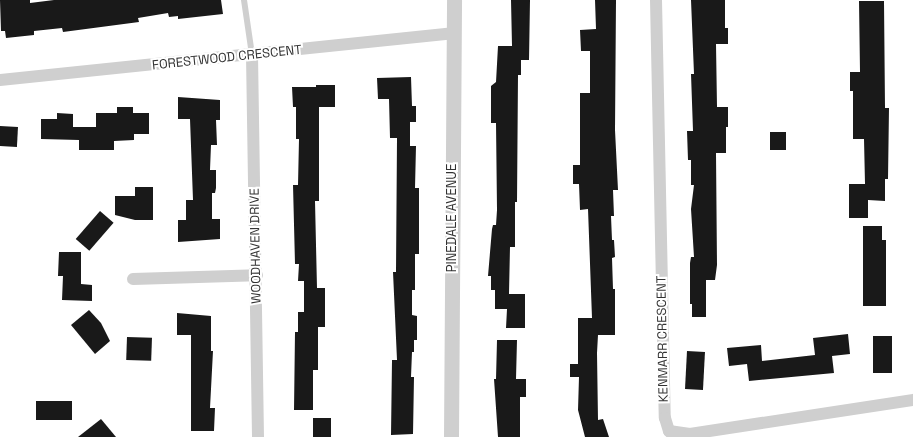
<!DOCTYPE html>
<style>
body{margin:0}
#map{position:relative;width:913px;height:437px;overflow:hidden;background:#fff;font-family:"Space Grotesk",sans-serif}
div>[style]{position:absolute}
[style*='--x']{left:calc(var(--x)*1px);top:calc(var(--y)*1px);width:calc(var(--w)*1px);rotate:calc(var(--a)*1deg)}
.building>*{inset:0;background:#191919;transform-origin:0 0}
.service>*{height:6px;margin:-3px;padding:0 3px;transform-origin:3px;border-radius:3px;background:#cfcfcf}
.minor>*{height:12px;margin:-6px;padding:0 6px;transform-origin:6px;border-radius:6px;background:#cfcfcf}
.tertiary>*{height:15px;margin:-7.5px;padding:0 7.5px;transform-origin:7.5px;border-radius:7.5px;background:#cfcfcf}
span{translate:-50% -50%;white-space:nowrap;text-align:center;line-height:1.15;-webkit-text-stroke:4px #fff;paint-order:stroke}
.street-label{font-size:13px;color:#323232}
</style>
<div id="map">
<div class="building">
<div style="clip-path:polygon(0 0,30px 0,30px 3px,54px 0,221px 0,223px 14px,178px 19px,178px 16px,169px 17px,168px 13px,138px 18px,139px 22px,63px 32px,62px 28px,34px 31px,34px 35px,6px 38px,5px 31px,1px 31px)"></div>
<div style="clip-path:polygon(511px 0,530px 0,529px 60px,521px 60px,521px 75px,518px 75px,517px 202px,515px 202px,515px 247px,510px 247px,509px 294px,525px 294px,525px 328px,506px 328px,507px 309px,495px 309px,495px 290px,491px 290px,491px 276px,488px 276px,492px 229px,493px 225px,496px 225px,497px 210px,496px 123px,491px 123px,491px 86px,496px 82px,498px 46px,512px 46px)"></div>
<div style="clip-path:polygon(595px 0,616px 0,615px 130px,618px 190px,613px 190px,614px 216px,611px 216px,612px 240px,614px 240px,615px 257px,612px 258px,613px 289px,615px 289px,615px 335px,598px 335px,597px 353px,598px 420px,603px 419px,609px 437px,585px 437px,578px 410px,579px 377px,570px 377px,570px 364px,578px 364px,578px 318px,592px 318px,588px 209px,580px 210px,579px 184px,573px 184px,573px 165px,580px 165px,580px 93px,590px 93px,590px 51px,581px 51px,580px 30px,596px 29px)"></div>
<div style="clip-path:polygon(691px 0,725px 0,725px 28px,728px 28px,728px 44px,716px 44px,717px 107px,728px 107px,728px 127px,726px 127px,726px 153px,716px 153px,717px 265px,715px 280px,706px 280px,706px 317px,692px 317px,692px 304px,690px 304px,690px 263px,691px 257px,694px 257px,691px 209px,694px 185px,691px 185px,691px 160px,688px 160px,687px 131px,693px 131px,691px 74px,694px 74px)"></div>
<div style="clip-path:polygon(859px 1px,884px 1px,885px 108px,889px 108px,888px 179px,885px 179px,885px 201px,868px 200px,868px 218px,849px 218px,849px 184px,865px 184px,864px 139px,853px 139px,853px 91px,850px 91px,850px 72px,860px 72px)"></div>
<div style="clip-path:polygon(411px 77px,412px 106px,416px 106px,416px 122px,410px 122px,410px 146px,416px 146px,415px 188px,419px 188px,419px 254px,415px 254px,415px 290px,412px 290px,412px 315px,417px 316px,417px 340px,414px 340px,414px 352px,412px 352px,411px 377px,414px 377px,413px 434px,391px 435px,392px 360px,397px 360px,393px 272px,396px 272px,397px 138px,390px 138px,389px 99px,378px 99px,377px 78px)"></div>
<div style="clip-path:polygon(316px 85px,335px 85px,335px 107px,319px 107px,319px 201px,315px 201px,317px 288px,325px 288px,325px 327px,318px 327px,318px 370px,313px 370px,313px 410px,294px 410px,295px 332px,298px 332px,298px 312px,304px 312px,304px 281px,298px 281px,299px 264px,295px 264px,293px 185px,298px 185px,299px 139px,296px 139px,296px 107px,293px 107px,292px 87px,316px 87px)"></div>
<div style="clip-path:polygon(178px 97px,220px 100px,220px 120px,216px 120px,217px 145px,211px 145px,210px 170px,216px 170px,216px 188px,215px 193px,212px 193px,212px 219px,220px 219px,220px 239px,178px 242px,178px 220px,186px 220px,186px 200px,193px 200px,190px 119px,178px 119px)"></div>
<div style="clip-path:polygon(117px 107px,133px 107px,133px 113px,149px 113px,149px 134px,134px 134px,134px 140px,114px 141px,114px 150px,79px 150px,79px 140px,41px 139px,41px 119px,57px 119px,57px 113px,73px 114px,73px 127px,96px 127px,96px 113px,117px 113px)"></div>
<div style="left:0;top:126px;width:18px;height:20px;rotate:3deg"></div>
<div style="left:770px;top:132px;width:16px;height:18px"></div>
<div style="clip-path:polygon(135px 187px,153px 187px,153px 220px,135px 220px,115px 215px,115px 196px,135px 196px)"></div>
<div style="left:100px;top:211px;width:18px;height:37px;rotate:41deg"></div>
<div style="clip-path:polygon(863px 226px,882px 226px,882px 240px,886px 240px,886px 306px,863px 306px)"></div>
<div style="clip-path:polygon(59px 252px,81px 252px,81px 284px,92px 285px,92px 301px,62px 300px,63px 276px,58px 276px)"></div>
<div style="clip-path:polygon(89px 310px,101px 323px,110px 341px,95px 354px,71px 325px)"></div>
<div style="clip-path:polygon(177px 313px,211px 316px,211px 351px,213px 351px,210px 408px,215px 408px,214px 431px,191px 431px,191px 335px,177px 335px)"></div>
<div style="clip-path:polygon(848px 334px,850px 354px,832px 356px,834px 373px,749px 381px,747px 364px,729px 366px,727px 348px,761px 345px,762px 361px,815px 355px,813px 338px)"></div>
<div style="left:873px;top:336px;width:19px;height:37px"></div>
<div style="left:127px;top:337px;width:25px;height:23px;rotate:2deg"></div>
<div style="clip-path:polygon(497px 340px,517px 340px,516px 379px,526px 379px,526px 397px,520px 397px,520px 437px,498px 437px,494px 379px,496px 379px)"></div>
<div style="left:687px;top:351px;width:18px;height:38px;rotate:3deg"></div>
<div style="left:36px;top:401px;width:36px;height:19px"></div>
<div style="left:313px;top:418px;width:18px;height:19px"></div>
<div style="clip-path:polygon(101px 419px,116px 437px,78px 437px)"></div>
</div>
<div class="service">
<div style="--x:244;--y:0;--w:56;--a:81.7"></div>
</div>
<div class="minor">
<div style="--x:656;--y:0;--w:418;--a:88.8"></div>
<div style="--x:665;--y:418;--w:14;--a:73"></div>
<div style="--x:669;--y:431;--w:21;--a:8"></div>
<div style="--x:690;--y:434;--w:226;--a:-8.7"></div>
<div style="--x:252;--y:55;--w:382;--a:89.1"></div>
<div style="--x:0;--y:80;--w:455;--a:-5.9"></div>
<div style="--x:133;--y:279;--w:124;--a:-1.8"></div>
</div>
<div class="tertiary">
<div style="--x:451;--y:437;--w:437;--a:-89.6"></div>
</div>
<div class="street-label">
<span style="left:227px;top:58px;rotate:-6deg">FORESTWOOD CRESCENT</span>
<span style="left:452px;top:218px;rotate:-90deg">PINEDALE AVENUE</span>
<span style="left:256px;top:246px;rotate:-91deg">WOODHAVEN DRIVE</span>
<span style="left:663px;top:339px;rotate:-91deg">KENMARR CRESCENT</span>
</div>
</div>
